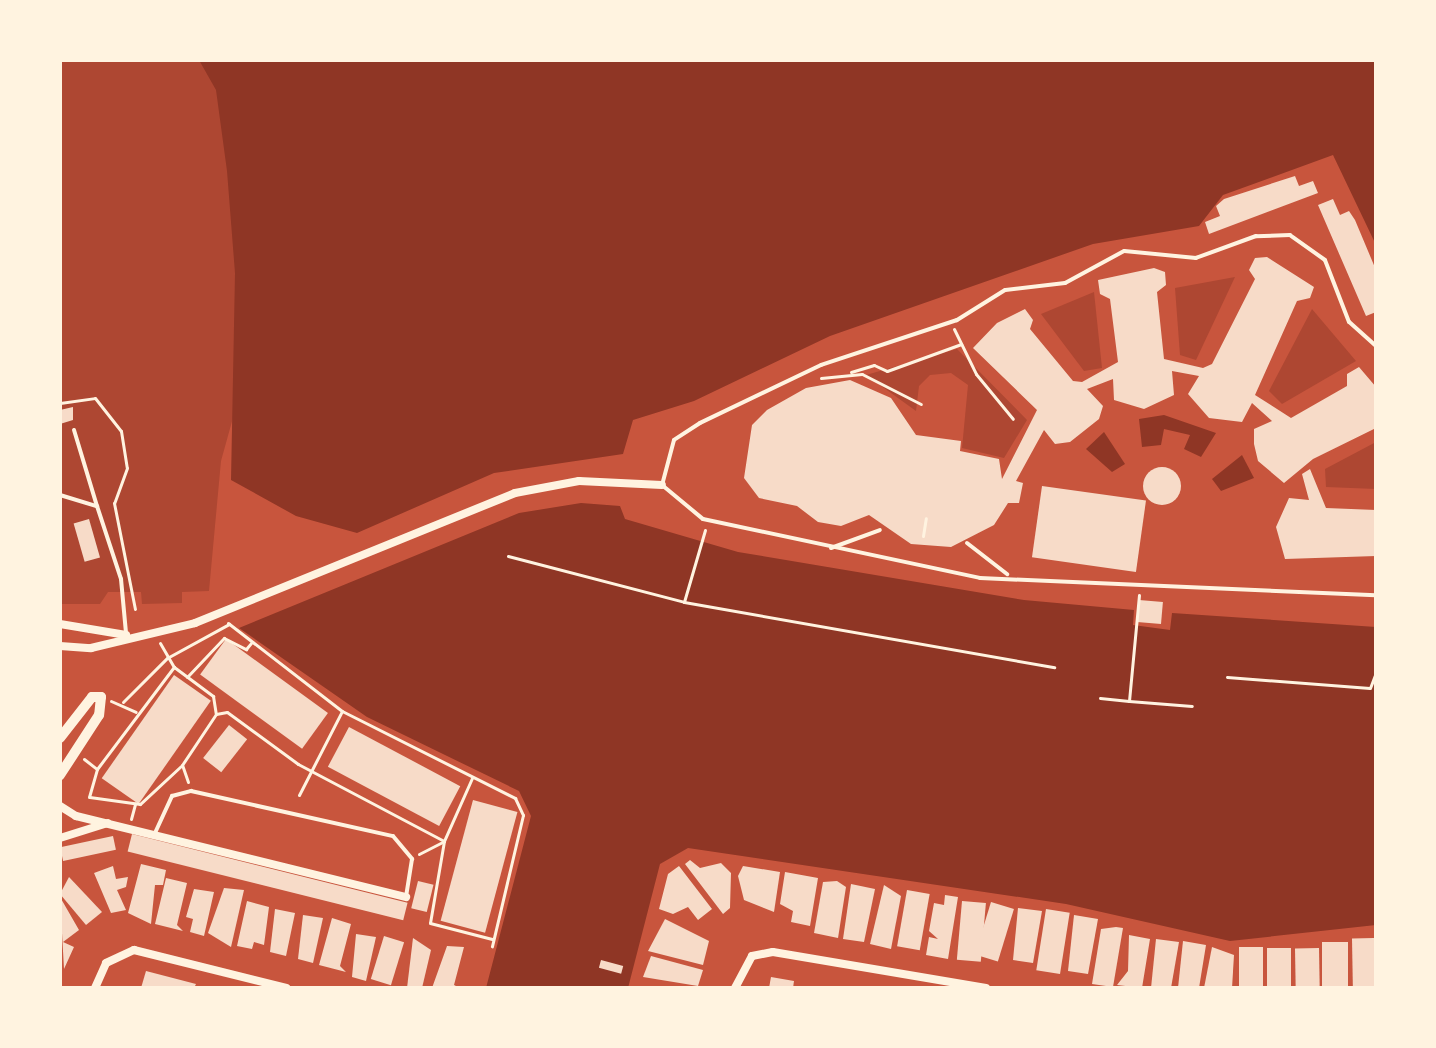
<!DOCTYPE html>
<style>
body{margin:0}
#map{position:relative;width:1436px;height:1048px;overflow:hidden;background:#c8553d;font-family:"DejaVu Sans",sans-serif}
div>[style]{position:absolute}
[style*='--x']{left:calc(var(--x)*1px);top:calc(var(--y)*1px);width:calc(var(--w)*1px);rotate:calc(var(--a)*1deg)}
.green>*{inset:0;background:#ae4732}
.water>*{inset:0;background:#8f3625}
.building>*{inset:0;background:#f7dbc8;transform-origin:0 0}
.round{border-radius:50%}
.path>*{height:3px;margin:-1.5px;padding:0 1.5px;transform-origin:1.5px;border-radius:1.5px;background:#fff3e0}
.service>*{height:4px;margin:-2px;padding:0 2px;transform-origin:2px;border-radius:2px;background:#fff3e0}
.minor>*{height:8px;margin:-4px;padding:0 4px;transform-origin:4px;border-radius:4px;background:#fff3e0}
.tertiary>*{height:10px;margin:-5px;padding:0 5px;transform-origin:5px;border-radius:5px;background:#fff3e0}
span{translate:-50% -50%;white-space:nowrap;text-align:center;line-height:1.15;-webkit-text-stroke:7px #fff3e0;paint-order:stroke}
.frame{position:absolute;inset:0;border:62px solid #fff3e0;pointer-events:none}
</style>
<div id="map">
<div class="green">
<div style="clip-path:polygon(60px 60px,225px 60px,249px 360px,221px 461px,209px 591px,182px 592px,182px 603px,142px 604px,141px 592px,108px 592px,100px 604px,60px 604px)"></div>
<div style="clip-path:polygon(1235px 277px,1196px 360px,1180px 355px,1175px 288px)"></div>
<div style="clip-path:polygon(1094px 292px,1102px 368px,1084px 371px,1041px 314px)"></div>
<div style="clip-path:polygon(1312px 309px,1356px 361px,1282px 404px,1269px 391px)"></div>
<div style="clip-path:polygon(957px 349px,1027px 420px,1004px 458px,962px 448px,968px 385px,951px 373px,930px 375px,919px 386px,916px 411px,866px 375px)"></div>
<div style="clip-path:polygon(1376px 442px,1376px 489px,1326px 487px,1325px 469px)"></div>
</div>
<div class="water">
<div style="clip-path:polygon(199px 60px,1376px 60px,1376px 245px,1333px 155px,1223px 195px,1199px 226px,1093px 244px,830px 336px,694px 401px,633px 420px,623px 454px,494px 473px,357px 533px,296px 516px,231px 480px,235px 273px,227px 171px,216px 90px)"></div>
<div style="clip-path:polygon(1164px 415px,1216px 433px,1201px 457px,1184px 449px,1190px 435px,1164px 429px,1161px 445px,1142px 447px,1139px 419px)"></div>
<div style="clip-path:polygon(1104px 432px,1125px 464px,1112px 472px,1086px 449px)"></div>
<div style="clip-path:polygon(1242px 455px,1254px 478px,1221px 491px,1212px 479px)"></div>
<div style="clip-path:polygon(581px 503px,620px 506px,625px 519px,738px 552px,1024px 600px,1134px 610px,1133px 625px,1170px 630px,1172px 613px,1376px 627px,1376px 925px,1230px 941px,1066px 904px,688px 848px,660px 864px,628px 988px,486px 988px,531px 816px,519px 791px,367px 717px,239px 628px,519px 513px)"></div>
</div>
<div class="building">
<div style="clip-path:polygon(1295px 176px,1299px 186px,1313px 181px,1318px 193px,1209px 234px,1205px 222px,1220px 216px,1216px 206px,1224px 199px)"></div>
<div style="clip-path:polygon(1333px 199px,1340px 215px,1349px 211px,1355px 220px,1376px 270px,1376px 312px,1366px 316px,1318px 205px)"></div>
<div style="clip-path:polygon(1267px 257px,1314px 287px,1310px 298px,1297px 301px,1255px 395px,1291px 418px,1347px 386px,1347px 374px,1359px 367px,1376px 387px,1376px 428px,1313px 459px,1284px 483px,1258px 461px,1254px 444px,1254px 429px,1272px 421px,1252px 403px,1242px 422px,1209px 418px,1188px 394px,1199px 376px,1172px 371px,1174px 395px,1144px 409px,1114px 400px,1113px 379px,1087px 389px,1103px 406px,1099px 419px,1070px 442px,1055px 444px,1044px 430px,1016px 481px,1023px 483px,1019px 503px,1008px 503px,994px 525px,951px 547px,911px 544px,869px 515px,841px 526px,818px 522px,797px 506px,759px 498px,744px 478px,752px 425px,767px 410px,806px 388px,850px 380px,891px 398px,916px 435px,961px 441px,960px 451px,999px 459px,1002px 479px,1037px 410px,973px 348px,997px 323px,1025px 309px,1033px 320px,1030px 329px,1073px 381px,1082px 382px,1118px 362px,1110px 299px,1100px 294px,1098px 280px,1154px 268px,1165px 272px,1166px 285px,1157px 292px,1164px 359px,1203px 368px,1212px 364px,1255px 279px,1249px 270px,1255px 258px)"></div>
<div style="clip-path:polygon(73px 407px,73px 420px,60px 424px,60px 410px)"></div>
<div class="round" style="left:1143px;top:467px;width:38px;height:38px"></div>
<div style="clip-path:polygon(1310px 469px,1326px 508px,1376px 510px,1376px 556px,1285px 559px,1276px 527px,1289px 498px,1309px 500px,1302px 474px)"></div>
<div style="left:1042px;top:486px;width:105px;height:72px;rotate:8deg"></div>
<div style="left:89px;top:519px;width:40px;height:16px;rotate:74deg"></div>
<div style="left:1139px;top:600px;width:24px;height:22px;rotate:5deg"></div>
<div style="left:226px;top:639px;width:126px;height:44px;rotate:36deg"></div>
<div style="left:174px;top:675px;width:45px;height:126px;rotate:35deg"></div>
<div style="left:229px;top:725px;width:23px;height:42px;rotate:38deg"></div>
<div style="left:349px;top:727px;width:126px;height:45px;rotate:28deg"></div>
<div style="left:473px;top:800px;width:46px;height:125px;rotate:15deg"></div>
<div style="left:132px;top:834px;width:284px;height:18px;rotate:14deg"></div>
<div style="left:113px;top:836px;width:14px;height:54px;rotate:78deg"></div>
<div style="clip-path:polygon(690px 860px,700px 868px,721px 863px,731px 873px,730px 908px,723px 914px,685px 864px)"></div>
<div style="clip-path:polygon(141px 864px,166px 870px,163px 885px,155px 885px,151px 924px,128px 913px)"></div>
<div style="clip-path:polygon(113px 866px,116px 879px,128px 877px,126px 887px,117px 890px,126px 910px,111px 913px,94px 873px)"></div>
<div style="clip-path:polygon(679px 866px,712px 909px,698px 920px,688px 907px,673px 914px,659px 909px,668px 874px)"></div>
<div style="clip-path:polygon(743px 866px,780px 872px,774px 912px,744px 900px,738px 876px)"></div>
<div style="clip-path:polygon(785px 872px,818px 878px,810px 926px,791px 922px,793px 911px,780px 904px)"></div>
<div style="clip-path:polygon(69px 877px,102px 912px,86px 925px,60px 894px)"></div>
<div style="clip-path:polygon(166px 878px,187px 883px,177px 925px,183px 931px,155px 924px)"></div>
<div style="left:418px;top:881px;width:16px;height:28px;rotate:14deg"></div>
<div style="clip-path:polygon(837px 881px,846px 887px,838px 938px,814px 933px,823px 882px)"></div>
<div style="clip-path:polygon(851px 884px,875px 889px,864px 942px,843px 939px)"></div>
<div style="clip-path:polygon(884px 885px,901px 896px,891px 949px,870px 944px)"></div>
<div style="clip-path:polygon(224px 888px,244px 890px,231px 947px,208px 933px)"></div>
<div style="clip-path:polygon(194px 889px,214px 892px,204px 936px,190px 932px,193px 919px,186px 917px)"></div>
<div style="left:907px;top:890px;width:23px;height:57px;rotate:10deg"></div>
<div style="clip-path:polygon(945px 895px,958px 897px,948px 959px,926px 955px,929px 937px,938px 939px,929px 931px,934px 903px,944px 905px)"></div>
<div style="clip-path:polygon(60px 897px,79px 930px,63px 942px,74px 947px,64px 969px)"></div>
<div style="clip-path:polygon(247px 901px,269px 907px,264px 945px,254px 942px,252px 949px,237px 946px)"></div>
<div style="left:962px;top:901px;width:24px;height:59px;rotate:5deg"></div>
<div style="left:991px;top:902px;width:24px;height:55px;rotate:17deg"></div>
<div style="clip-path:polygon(1018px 908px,1042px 911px,1033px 963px,1013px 960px)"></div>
<div style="clip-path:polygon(275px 909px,295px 913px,286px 956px,270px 952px)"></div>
<div style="left:1046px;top:909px;width:24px;height:62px;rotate:9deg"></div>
<div style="clip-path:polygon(303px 915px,323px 918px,313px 963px,298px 959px)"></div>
<div style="clip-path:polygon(1074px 915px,1098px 919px,1088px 974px,1068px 971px)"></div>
<div style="clip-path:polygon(332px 918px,351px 924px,340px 966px,346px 972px,319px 965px)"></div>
<div style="clip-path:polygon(665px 919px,709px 941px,703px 965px,648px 951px)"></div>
<div style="clip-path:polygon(1116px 927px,1123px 928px,1113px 987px,1092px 984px,1101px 929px)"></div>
<div style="clip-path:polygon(356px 934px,376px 937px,366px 981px,352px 977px)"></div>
<div style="clip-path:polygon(1129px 935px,1150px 939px,1142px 988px,1117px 985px,1128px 971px)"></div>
<div style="left:384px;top:936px;width:21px;height:45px;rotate:17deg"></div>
<div style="clip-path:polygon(413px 938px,431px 950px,422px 988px,407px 988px)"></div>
<div style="left:1374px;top:938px;width:50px;height:22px;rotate:89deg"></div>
<div style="clip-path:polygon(1156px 939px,1179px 942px,1171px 988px,1151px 988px)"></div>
<div style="clip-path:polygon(1183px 941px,1206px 945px,1199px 988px,1178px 988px)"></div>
<div style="left:1322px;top:942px;width:26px;height:46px"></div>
<div style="clip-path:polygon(447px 946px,464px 947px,454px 985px,460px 988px,432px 988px)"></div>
<div style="clip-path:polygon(1212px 947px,1234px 955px,1232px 988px,1204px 988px)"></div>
<div style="left:1263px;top:947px;width:41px;height:24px;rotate:90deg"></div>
<div style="left:1267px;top:948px;width:24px;height:40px"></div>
<div style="left:1319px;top:948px;width:40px;height:24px;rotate:89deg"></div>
<div style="clip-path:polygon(651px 956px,703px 970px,698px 986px,643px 977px)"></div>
<div style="left:601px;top:960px;width:23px;height:8px;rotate:15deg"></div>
<div style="clip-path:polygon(146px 971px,196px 984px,194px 988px,141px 988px)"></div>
<div style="clip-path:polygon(771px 977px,794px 981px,793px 988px,769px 988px)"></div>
</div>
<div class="path">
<div style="--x:954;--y:329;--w:50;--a:63.9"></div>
<div style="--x:976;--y:374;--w:58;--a:50.6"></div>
<div style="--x:851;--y:372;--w:24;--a:-17"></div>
<div style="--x:874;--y:365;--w:14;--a:25"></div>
<div style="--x:887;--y:371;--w:79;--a:-20"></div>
<div style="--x:821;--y:378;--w:41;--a:-5.6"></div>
<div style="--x:862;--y:374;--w:66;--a:27"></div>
<div style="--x:60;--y:403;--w:35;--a:-8"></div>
<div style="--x:95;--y:398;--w:42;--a:51.8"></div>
<div style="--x:121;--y:431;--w:37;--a:81"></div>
<div style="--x:127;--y:468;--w:37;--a:110"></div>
<div style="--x:114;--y:503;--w:108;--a:78.8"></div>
<div style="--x:705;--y:530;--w:75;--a:106.3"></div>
<div style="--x:684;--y:602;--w:376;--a:10"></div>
<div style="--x:923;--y:536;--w:18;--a:-81"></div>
<div style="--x:508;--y:556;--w:182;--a:14.6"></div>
<div style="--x:1139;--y:595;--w:106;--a:95.4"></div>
<div style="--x:1129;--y:701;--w:63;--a:4.5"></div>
<div style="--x:228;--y:623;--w:144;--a:37.7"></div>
<div style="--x:342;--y:711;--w:194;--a:26.7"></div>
<div style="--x:515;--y:798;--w:19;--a:65"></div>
<div style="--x:523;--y:815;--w:135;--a:103.3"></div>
<div style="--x:160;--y:643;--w:28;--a:60"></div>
<div style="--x:187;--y:677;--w:54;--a:-46.5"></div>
<div style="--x:224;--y:638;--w:25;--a:27"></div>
<div style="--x:246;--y:649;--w:8;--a:-50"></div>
<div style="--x:1227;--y:677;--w:143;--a:4.4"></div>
<div style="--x:1370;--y:688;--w:17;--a:-69"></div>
<div style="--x:1100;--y:698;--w:29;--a:6"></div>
<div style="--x:111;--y:701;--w:27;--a:24"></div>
<div style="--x:123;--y:702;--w:62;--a:-45"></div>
<div style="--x:167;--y:658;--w:71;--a:-28.7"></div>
<div style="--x:84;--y:759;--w:16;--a:38"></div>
<div style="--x:181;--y:766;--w:56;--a:137.2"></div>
<div style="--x:140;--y:804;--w:51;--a:-172.2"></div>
<div style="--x:89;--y:797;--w:29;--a:-74"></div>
<div style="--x:97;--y:769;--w:128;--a:-53"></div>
<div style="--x:174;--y:667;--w:49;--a:36.6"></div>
<div style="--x:213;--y:696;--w:18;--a:81"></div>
<div style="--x:472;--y:778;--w:69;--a:114"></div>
<div style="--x:444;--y:841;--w:83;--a:99.7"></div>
<div style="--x:430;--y:923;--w:64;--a:14.5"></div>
<div style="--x:188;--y:782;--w:18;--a:-109"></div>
<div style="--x:182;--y:765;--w:61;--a:-56.3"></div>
<div style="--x:216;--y:714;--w:11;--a:-10"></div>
<div style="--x:227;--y:712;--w:88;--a:36.2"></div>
<div style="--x:298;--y:764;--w:165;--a:27.8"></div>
<div style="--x:299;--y:795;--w:94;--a:-62.9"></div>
<div style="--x:131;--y:819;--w:16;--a:-75"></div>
<div style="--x:419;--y:854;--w:28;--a:-27"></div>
</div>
<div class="service">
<div style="--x:1376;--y:346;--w:36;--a:-138"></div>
<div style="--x:1349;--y:322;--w:66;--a:-111.2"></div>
<div style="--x:1325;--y:260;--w:43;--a:-144.5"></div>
<div style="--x:1290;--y:235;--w:34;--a:178"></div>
<div style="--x:1256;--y:236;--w:64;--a:159.9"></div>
<div style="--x:1196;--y:258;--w:72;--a:-174.4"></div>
<div style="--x:1124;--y:251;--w:67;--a:151.5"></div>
<div style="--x:1065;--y:283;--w:60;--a:173.3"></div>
<div style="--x:1005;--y:290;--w:57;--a:148"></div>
<div style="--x:957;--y:320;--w:143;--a:161.7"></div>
<div style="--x:821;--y:365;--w:134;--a:154.4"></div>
<div style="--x:700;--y:423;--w:31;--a:147"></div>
<div style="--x:674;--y:440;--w:47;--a:104.9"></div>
<div style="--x:662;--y:485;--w:53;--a:39.7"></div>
<div style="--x:703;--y:519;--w:283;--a:12"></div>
<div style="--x:980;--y:578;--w:396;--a:2.5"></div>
<div style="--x:74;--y:430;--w:79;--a:73.2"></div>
<div style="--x:60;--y:495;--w:39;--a:17"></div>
<div style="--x:97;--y:506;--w:77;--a:71.8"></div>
<div style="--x:121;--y:579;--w:54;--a:84.7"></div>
<div style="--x:967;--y:543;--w:51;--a:37.8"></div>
<div style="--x:831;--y:548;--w:52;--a:-20.2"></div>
<div style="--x:155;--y:833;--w:41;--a:-65.3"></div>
<div style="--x:172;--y:796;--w:20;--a:-15"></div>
<div style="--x:191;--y:791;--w:207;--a:12.6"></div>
<div style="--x:393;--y:836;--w:30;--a:50"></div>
<div style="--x:412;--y:859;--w:38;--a:99"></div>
</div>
<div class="minor">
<div style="--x:60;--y:624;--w:67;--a:9.5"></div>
<div style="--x:60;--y:646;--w:31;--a:4"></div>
<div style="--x:91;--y:648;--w:107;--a:-13.5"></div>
<div style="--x:195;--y:623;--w:345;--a:-22.1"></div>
<div style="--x:515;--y:493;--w:65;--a:-10.6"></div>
<div style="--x:579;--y:481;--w:83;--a:2.8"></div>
<div style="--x:60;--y:806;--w:19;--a:32"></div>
<div style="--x:76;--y:816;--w:340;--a:13.8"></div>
<div style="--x:60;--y:838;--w:50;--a:-17.4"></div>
<div style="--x:95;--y:988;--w:27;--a:-66"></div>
<div style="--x:106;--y:963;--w:31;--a:-25"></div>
<div style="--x:134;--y:950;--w:157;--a:14"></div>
<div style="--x:735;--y:988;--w:36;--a:-62"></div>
<div style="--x:752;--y:956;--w:21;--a:-11"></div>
<div style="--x:773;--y:952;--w:216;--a:9.6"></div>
</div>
<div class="tertiary">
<div style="--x:60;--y:738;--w:52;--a:-52"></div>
<div style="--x:92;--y:697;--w:9;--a:0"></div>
<div style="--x:101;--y:697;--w:18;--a:96"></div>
<div style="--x:99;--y:715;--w:72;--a:123"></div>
</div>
<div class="frame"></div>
</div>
